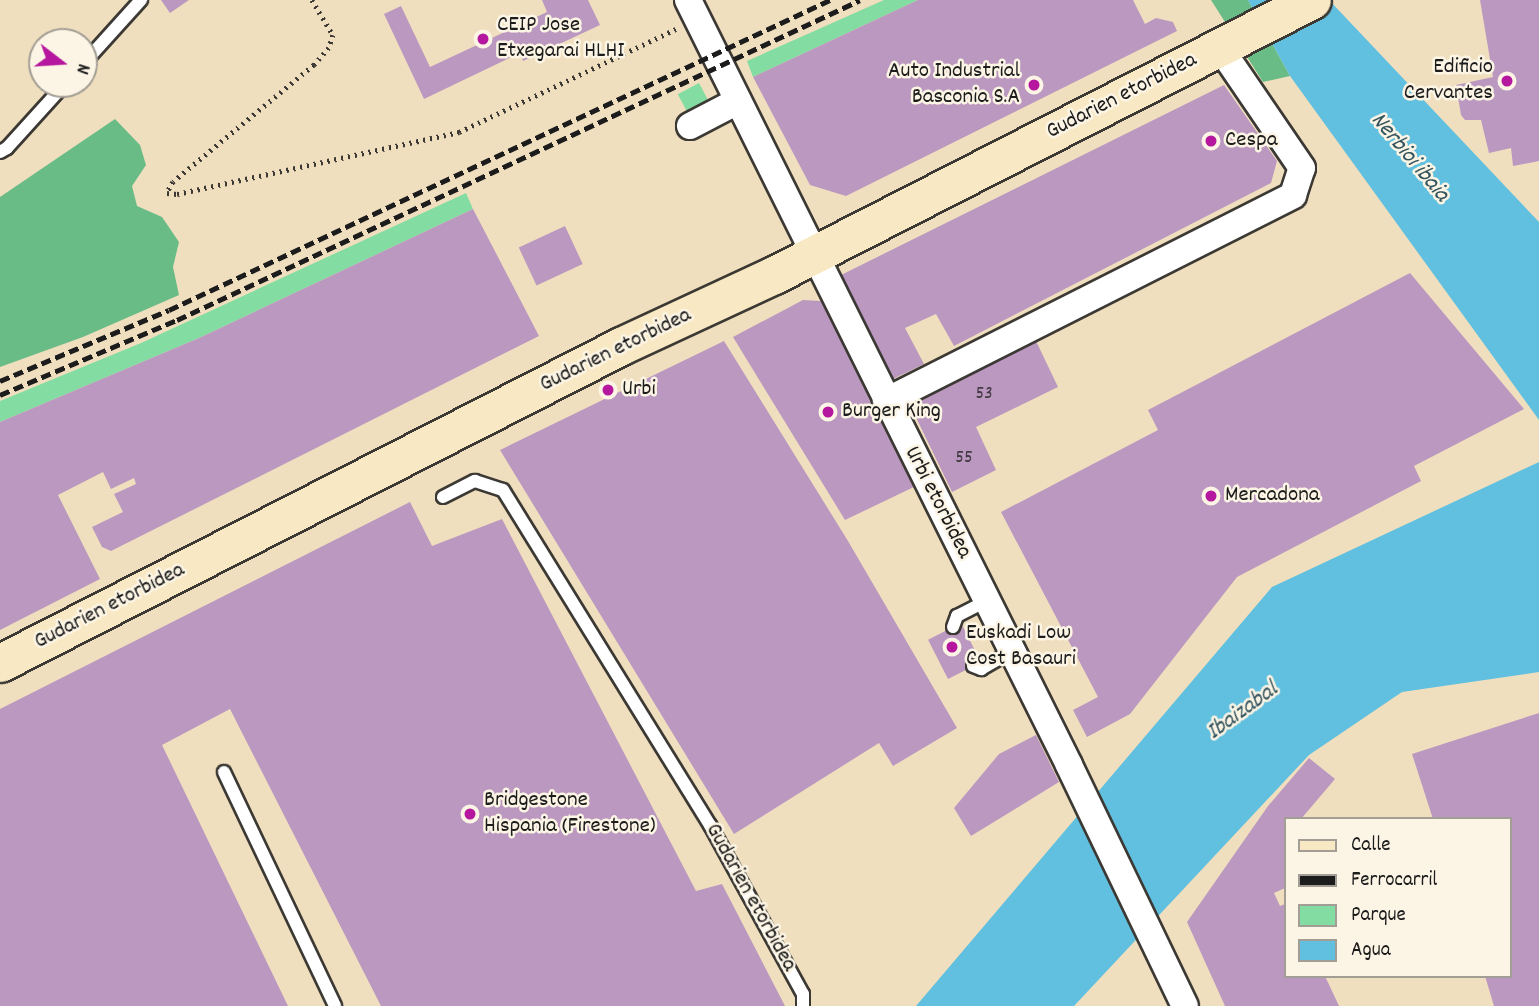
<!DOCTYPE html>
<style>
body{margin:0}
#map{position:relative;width:1539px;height:1006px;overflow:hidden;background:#f0dfbe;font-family:Dekko,sans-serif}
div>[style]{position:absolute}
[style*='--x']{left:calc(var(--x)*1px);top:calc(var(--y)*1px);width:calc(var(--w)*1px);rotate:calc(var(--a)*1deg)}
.green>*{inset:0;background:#83dca1;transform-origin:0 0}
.forest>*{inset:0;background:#6abc87}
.water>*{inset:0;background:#61c0df}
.building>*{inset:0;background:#bb98c0;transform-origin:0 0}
.path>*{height:4.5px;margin-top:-2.25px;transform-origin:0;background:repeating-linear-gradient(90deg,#3c3934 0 2px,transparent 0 7px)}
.roads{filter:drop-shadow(2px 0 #3c3934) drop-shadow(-2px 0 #3c3934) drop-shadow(0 2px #3c3934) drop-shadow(0 -2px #3c3934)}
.lane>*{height:12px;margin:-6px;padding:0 6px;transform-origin:6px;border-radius:6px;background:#fff}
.street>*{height:26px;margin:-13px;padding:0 13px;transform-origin:13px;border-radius:13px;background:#fff}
.secondary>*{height:37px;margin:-18.5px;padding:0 18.5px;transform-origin:18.5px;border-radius:18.5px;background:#f8e8c3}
.rail>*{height:5px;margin-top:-2.5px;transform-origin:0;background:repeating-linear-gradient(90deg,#1c1c1c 0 10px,transparent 0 15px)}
.dots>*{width:19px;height:19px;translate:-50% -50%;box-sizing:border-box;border:4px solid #fcf5e5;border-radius:50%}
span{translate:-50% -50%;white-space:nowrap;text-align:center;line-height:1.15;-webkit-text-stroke:5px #fcf5e5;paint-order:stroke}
.number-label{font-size:19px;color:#443b45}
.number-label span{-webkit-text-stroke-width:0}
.poi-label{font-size:23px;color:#1c1c1c}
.left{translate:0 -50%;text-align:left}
.right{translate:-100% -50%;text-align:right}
.street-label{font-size:23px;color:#1c1c1c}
.water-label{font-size:24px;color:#345560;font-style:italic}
.legend{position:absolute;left:1284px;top:817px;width:228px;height:161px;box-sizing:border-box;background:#fcf5e5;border:2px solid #a29e95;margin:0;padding:9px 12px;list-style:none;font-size:21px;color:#1c1c1c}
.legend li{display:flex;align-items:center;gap:14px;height:35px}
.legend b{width:35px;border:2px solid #a29e95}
.north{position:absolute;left:28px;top:28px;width:70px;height:70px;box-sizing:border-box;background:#fcf5e5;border:2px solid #a29e95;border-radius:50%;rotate:107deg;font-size:19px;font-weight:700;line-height:28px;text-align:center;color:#1c1c1c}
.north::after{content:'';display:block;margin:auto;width:24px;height:32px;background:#b5179e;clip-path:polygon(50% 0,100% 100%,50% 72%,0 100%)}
</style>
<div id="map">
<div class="green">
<div style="clip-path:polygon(884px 0,918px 0,753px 77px,747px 61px)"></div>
<div style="left:699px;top:83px;width:26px;height:24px;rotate:62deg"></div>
<div style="clip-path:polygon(466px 193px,473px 209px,199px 338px,0 422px,0 401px,141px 343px)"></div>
</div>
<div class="forest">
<div style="clip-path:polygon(1211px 0,1248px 0,1290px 76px,1263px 82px)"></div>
<div style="clip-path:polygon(115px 119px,140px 145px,146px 165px,132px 186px,137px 206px,162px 217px,179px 242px,173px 267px,179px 295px,83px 337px,0 367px,0 197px)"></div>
</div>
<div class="water">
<div style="clip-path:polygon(1248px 0,1329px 0,1539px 222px,1539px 420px,1290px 76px)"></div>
<div style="clip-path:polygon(1539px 462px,1539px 672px,1402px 692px,1309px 755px,1074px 1006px,916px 1006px,1272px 587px)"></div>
</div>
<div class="building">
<div style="clip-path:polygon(161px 0,189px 0,170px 13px)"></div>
<div style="clip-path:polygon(542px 0,588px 0,600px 25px,523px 61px,520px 53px,424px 99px,384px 14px,401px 6px,430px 67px,547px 12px)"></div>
<div style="clip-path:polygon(918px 0,1133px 0,1145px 24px,1156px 18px,1173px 22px,1177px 31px,846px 196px,810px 185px,753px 77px)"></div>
<div style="clip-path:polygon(1480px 0,1539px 0,1539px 161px,1513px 166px,1511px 148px,1489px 153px,1481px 120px,1465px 120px,1461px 115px,1456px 85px,1493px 77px)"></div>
<div style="clip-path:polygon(1224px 85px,1277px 161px,1271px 183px,954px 346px,936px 314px,905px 328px,924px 364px,891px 380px,837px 277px)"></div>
<div style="clip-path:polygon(473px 209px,539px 336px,111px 551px,102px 547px,92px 527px,123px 512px,114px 494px,136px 484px,134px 478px,111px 489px,103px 472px,58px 495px,100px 579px,0 630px,0 422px,199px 338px)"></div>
<div style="left:565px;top:226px;width:42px;height:51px;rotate:65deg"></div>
<div style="clip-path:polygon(1410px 273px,1524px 409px,1414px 466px,1421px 481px,1237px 577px,1130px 714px,1087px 737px,1073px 710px,1098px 697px,1001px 512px,1158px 430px,1148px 410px)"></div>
<div style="clip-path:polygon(803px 300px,821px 301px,916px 486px,845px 520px,733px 337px)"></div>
<div style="clip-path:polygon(724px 341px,848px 541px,957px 728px,893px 766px,879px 743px,734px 834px,500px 450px)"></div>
<div style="clip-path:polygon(1036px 341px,1058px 387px,976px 427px,996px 470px,952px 492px,909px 403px)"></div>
<div style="clip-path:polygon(410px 502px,432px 546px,502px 519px,696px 891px,722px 884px,785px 1006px,381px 1006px,230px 709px,162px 745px,288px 1006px,0 1006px,0 709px)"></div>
<div style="left:961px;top:623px;width:44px;height:37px;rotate:63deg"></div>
<div style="clip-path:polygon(1539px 713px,1539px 1006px,1494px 1006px,1485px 976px,1509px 976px,1509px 819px,1433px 819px,1412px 754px)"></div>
<div style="clip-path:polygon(1036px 735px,1059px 782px,971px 836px,954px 808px,999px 754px)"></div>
<div style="clip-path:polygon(1309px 758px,1335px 779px,1301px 819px,1285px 819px,1285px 888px,1274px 893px,1280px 906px,1285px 904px,1285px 976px,1325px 976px,1339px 1006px,1225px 1006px,1187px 922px,1268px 806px)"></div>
</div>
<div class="path">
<div style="--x:312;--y:0;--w:41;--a:59"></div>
<div style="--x:333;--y:35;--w:14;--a:107"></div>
<div style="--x:329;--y:48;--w:23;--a:131"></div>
<div style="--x:314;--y:65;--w:183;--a:140.3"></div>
<div style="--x:173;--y:182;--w:13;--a:119"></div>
<div style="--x:167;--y:193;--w:10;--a:6"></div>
<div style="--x:177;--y:194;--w:289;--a:-12.4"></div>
<div style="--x:459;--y:132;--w:240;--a:-25.4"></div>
</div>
<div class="roads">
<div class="lane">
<div style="--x:84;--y:63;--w:85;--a:-47.9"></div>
<div style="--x:0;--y:152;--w:8;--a:-30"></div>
<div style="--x:7;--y:148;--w:86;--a:-47.8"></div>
<div style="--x:443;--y:497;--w:36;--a:-27"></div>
<div style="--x:475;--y:481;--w:29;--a:18"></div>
<div style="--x:503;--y:490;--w:394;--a:58.3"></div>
<div style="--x:710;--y:825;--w:193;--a:61.2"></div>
<div style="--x:803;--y:994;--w:12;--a:90"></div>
<div style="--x:953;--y:627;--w:12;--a:-70"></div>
<div style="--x:957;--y:616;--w:33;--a:-27"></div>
<div style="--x:973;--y:666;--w:9;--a:21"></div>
<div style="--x:981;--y:669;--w:36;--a:-30"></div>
<div style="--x:224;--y:772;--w:259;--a:64.6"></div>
</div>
<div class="street">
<div style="--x:688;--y:0;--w:855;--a:63.52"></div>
<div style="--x:1069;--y:765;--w:267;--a:64.3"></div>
<div style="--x:690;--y:126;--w:54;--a:-27.5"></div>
<div style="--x:886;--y:401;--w:456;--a:-26.8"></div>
<div style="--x:1293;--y:195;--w:28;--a:-72"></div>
<div style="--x:1302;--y:168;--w:145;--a:-124.3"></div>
</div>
<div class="secondary">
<div style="--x:0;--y:663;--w:697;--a:-27.04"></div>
<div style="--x:621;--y:346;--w:169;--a:-24.9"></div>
<div style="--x:774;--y:275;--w:604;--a:-27.07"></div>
</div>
</div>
<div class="rail">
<div style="--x:0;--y:381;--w:183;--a:-22.8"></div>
<div style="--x:169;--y:310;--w:730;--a:-25.13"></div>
<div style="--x:0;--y:395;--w:192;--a:-23"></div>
<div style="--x:177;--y:320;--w:754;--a:-25.1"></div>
</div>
<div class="dots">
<div style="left:483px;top:39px;background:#b5179e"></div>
<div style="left:1507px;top:81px;background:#b5179e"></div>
<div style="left:1034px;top:85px;background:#b5179e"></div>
<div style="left:1211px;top:141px;background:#b5179e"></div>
<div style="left:608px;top:390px;background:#b5179e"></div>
<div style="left:828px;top:412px;background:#b5179e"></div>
<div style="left:1211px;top:496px;background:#b5179e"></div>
<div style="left:952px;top:647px;background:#b5179e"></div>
<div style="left:470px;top:814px;background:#b5179e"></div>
</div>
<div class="number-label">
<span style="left:984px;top:395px">53</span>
<span style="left:964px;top:459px">55</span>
</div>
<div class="poi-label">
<span class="left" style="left:497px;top:39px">CEIP Jose<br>Etxegarai HLHI</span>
<span class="right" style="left:1493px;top:81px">Edificio<br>Cervantes</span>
<span class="right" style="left:1020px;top:85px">Auto Industrial<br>Basconia S.A</span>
<span class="left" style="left:1225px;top:141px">Cespa</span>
<span class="left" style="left:622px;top:390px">Urbi</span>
<span class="left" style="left:842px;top:412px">Burger King</span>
<span class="left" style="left:1225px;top:496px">Mercadona</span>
<span class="left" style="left:966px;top:647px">Euskadi Low<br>Cost Basauri</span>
<span class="left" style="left:484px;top:814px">Bridgestone<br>Hispania (Firestone)</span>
</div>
<div class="street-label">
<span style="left:1122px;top:97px;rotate:-27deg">Gudarien etorbidea</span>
<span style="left:616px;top:351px;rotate:-26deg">Gudarien etorbidea</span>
<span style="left:937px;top:503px;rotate:63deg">Urbi etorbidea</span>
<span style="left:110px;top:607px;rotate:-27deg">Gudarien etorbidea</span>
<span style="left:750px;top:898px;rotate:61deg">Gudarien etorbidea</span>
</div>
<div class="water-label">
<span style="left:1409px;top:158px;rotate:50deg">Nerbioi ibaia</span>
<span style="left:1243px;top:712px;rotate:-36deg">Ibaizabal</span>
</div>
<ul class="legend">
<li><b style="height:9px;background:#f8e8c3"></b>Calle</li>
<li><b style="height:9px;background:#1c1c1c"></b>Ferrocarril</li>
<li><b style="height:19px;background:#83dca1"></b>Parque</li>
<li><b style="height:19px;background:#61c0df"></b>Agua</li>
</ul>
<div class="north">N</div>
</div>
